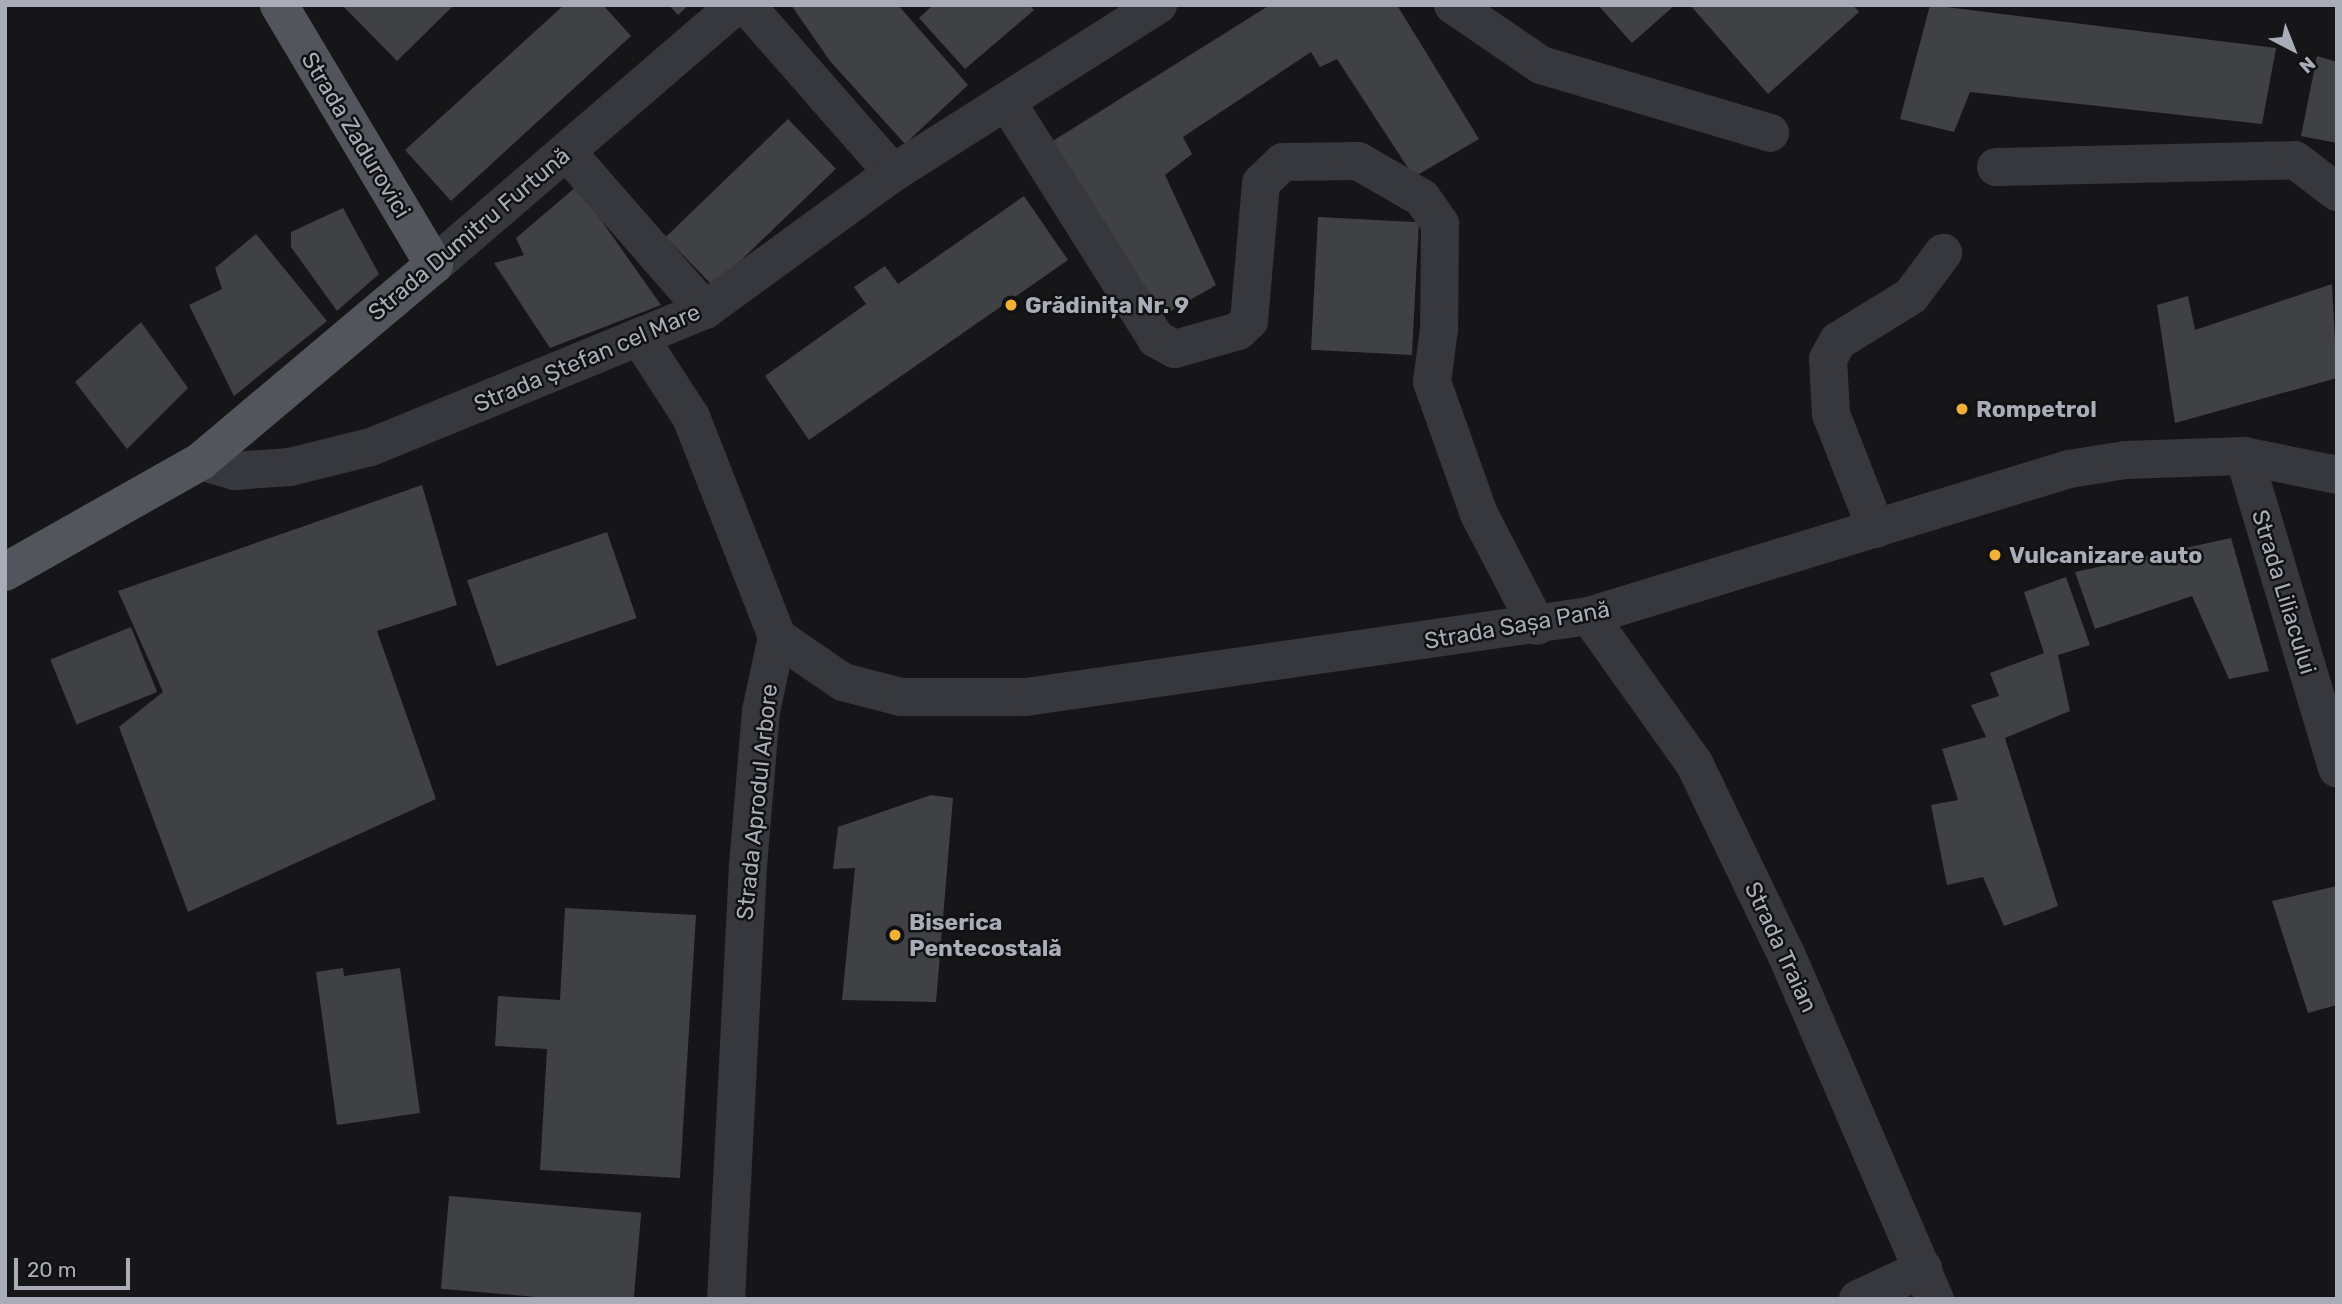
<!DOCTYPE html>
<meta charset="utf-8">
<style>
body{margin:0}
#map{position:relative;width:2342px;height:1304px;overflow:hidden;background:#161618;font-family:Rubik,sans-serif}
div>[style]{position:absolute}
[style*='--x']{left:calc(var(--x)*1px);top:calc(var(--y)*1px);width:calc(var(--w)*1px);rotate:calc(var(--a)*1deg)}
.building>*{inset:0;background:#404145;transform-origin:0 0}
.minor>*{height:38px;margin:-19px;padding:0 19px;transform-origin:19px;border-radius:19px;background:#37383d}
.major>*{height:38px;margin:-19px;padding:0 19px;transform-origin:19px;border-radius:19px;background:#53555c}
.dots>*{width:19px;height:19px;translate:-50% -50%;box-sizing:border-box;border:4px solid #111113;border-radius:50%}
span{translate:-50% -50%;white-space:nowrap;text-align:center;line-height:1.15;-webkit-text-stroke:5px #111113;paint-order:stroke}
.street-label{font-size:23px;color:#a8adb8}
.poi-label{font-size:23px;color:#a8adb8;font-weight:700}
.left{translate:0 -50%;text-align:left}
.frame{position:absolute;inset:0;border:7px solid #a8adb8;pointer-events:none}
.north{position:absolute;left:2258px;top:14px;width:70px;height:70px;-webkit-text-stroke:5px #111113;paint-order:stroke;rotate:138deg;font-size:19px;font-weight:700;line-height:28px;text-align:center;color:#a8adb8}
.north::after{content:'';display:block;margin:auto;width:24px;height:32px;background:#a8adb8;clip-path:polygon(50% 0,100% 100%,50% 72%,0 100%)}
.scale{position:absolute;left:14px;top:1258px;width:116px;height:32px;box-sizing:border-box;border:4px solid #a8adb8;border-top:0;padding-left:9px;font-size:21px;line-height:24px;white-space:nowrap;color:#a8adb8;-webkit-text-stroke:5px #111113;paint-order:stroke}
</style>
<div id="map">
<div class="building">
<div style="clip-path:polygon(342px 5px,454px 5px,397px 61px)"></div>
<div style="clip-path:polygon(564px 5px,603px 5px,631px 36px,451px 201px,405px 150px)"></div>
<div style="clip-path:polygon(669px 5px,689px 5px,678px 15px)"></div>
<div style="clip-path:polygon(791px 5px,898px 5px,968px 85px,905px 144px,830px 61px)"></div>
<div style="clip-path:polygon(933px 5px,1029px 5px,1034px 10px,965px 69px,919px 18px)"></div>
<div style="clip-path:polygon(1270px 5px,1397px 5px,1479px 139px,1414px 177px,1337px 59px,1320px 67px,1311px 52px,1183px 137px,1192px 154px,1165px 175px,1216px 285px,1159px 318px,1048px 144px)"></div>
<div style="clip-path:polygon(1598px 5px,1675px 5px,1632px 43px)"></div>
<div style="clip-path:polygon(1690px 5px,1853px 5px,1859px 12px,1768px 94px)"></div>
<div style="clip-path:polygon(1930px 5px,2276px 48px,2262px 124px,1970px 92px,1954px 132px,1900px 119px)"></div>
<div style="clip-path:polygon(2317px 56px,2337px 62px,2337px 143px,2301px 136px)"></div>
<div style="left:788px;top:119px;width:69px;height:170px;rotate:46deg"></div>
<div style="clip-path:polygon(577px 186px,661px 305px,550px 348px,494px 263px,524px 255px,516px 238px)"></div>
<div style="clip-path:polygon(1024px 196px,1068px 260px,809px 440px,765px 376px,866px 304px,854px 287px,885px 266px,898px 284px)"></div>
<div style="clip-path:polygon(343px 208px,379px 274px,337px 311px,291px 247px,291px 232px)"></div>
<div style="left:1318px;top:217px;width:101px;height:133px;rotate:3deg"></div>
<div style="clip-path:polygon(256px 234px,327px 321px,234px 396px,189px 305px,222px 289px,215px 268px)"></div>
<div style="clip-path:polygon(2332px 284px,2337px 378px,2175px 423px,2157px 305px,2188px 296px,2195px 330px)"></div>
<div style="clip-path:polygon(141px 322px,188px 388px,127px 449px,75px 382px)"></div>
<div style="clip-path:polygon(422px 485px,457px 605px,377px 631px,436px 799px,188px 912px,119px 727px,163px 692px,118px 591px)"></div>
<div style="left:607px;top:532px;width:91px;height:148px;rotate:71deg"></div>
<div style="clip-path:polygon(2231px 538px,2269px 671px,2229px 679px,2192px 596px,2095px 629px,2075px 572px)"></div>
<div style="clip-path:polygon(2066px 577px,2090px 645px,2058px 655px,2070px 711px,2005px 738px,2058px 906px,2004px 926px,1983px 877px,1947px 885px,1931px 805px,1958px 800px,1942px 749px,1986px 737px,1971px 705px,1999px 696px,1990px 673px,2044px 653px,2024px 592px)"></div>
<div style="left:131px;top:627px;width:70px;height:87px;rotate:68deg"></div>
<div style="clip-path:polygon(931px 795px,953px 798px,936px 1002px,842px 1000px,855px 868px,833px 869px,838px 827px)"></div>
<div style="clip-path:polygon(2337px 886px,2337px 1005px,2308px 1013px,2272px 901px)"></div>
<div style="clip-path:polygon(565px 908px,696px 915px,680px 1178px,540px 1170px,547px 1049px,495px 1046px,498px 996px,560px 1000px)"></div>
<div style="clip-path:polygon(343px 968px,344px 976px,400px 968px,420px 1113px,337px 1125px,316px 972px)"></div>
<div style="left:449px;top:1196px;width:193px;height:93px;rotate:5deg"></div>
</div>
<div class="minor">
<div style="--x:746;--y:5;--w:223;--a:48.8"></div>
<div style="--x:1453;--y:5;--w:107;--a:34.3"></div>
<div style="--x:1541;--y:65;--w:239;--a:16.5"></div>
<div style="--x:1007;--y:102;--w:280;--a:57.8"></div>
<div style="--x:1156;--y:339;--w:21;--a:28"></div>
<div style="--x:1175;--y:349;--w:66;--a:-15.9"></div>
<div style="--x:1238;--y:331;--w:15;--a:-42"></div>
<div style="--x:1249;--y:321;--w:139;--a:-85"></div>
<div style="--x:1261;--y:183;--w:30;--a:-44"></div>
<div style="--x:1283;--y:162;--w:75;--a:-0.8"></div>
<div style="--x:1358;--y:161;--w:74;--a:30"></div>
<div style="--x:1422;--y:198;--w:32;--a:55"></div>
<div style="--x:1440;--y:224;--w:105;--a:90.5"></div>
<div style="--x:1439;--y:329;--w:53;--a:97.5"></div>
<div style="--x:1432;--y:382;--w:140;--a:70.4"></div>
<div style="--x:1479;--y:514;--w:126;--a:62.6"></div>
<div style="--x:567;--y:152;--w:210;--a:48.9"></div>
<div style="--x:1996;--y:167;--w:299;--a:-1.3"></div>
<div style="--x:2295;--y:160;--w:53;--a:37.3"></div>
<div style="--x:434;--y:265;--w:399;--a:-40.7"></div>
<div style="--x:639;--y:337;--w:95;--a:57"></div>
<div style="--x:691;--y:417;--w:236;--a:68.6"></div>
<div style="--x:777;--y:637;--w:76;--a:102.2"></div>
<div style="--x:761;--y:711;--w:156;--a:94.8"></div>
<div style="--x:748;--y:866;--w:434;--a:92.9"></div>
<div style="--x:2244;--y:456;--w:326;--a:73.4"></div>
<div style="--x:201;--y:461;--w:34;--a:17"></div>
<div style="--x:234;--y:471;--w:56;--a:-4.1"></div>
<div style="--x:290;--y:467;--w:83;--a:-13.9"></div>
<div style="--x:371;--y:447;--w:361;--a:-22.3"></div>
<div style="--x:705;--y:310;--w:233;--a:-36.1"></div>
<div style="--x:893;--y:173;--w:314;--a:-32.4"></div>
<div style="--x:1876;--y:529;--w:123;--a:-111.4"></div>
<div style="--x:1831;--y:414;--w:55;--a:-93.1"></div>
<div style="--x:1828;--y:359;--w:21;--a:-61"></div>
<div style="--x:1838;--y:341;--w:86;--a:-31.7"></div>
<div style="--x:1911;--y:296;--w:54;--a:-53.3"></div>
<div style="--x:1589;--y:616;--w:181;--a:54.5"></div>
<div style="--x:1694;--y:763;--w:214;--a:64.3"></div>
<div style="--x:1787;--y:956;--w:374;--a:66.7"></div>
<div style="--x:777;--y:637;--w:80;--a:34.3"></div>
<div style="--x:843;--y:682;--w:60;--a:14.5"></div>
<div style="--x:901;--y:697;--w:125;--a:0"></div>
<div style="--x:1026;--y:697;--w:569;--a:-8.19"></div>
<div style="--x:1589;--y:616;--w:502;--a:-17.03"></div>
<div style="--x:2069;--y:469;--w:57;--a:-9.1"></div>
<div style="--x:2125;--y:460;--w:119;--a:-1.9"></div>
<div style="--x:2244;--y:456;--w:95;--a:11.5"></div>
<div style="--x:1858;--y:1299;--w:72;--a:-24.8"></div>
</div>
<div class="major">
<div style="--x:5;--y:572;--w:225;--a:-29.5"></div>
<div style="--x:201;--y:461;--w:304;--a:-40.1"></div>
<div style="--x:434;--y:265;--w:303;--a:-120.8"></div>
</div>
<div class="dots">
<div style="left:1011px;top:305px;background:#f2b134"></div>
<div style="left:1962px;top:409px;background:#f2b134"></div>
<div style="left:1995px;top:555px;background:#f2b134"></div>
<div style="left:895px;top:935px;background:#f2b134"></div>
</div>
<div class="street-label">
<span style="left:356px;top:135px;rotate:59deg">Strada Zadurovici</span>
<span style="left:469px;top:234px;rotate:-40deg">Strada Dumitru Furtună</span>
<span style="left:587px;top:358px;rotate:-23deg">Strada Ștefan cel Mare</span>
<span style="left:2284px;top:592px;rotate:73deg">Strada Liliacului</span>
<span style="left:1517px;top:625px;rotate:-10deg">Strada Sașa Pană</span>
<span style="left:757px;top:802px;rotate:-84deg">Strada Aprodul Arbore</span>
<span style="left:1781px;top:947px;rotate:65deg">Strada Traian</span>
</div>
<div class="poi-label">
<span class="left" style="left:1025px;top:305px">Grădinița Nr. 9</span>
<span class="left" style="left:1976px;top:409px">Rompetrol</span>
<span class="left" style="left:2009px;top:555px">Vulcanizare auto</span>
<span class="left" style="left:909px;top:935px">Biserica<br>Pentecostală</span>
</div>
<div class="frame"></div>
<div class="north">N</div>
<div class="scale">20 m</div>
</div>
